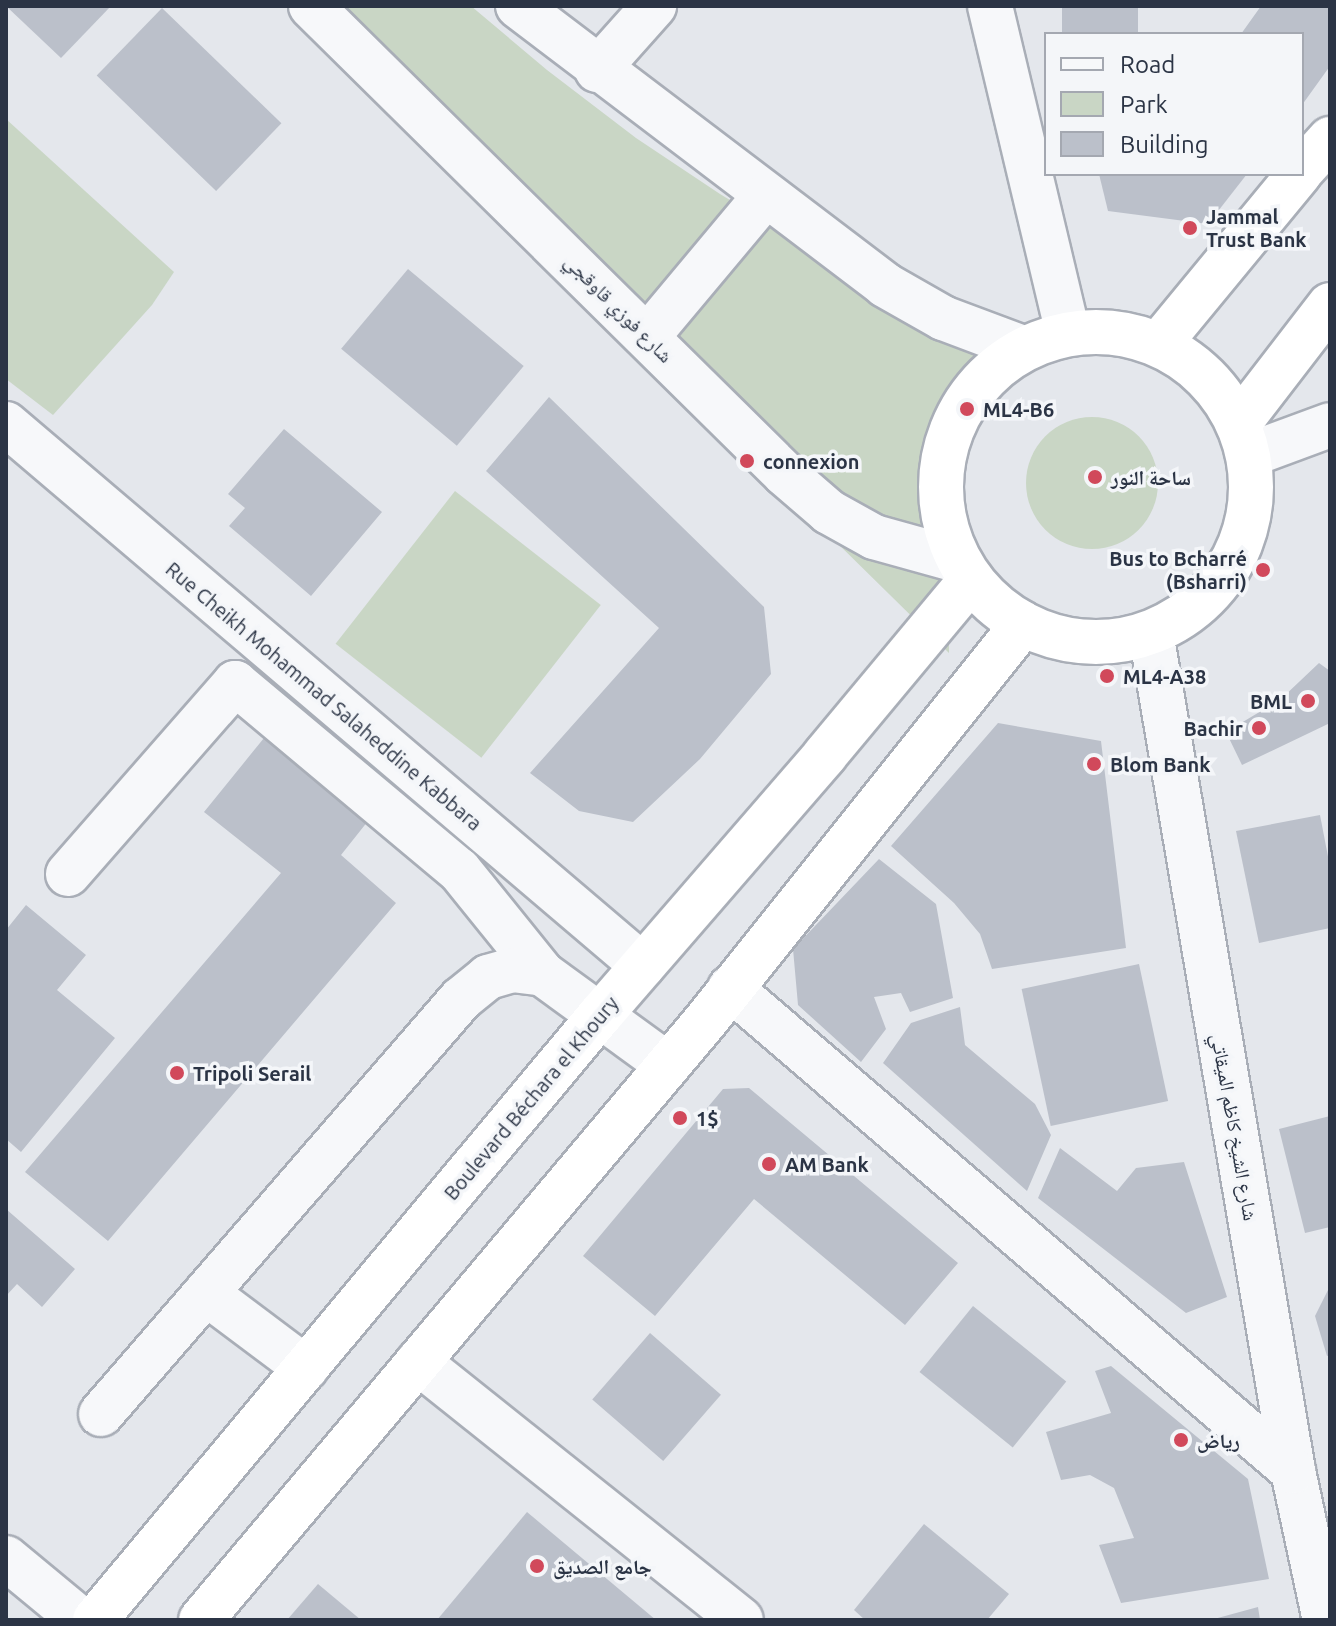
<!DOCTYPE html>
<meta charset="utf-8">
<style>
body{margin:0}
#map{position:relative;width:1336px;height:1626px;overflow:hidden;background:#e4e7ec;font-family:Ubuntu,"Noto Naskh Arabic",sans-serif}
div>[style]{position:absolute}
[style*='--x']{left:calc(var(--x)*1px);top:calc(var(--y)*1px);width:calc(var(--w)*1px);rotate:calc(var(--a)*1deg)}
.green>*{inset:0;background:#c9d6c5;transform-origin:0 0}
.round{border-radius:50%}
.building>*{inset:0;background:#bbc0ca;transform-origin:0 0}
.roads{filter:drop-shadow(2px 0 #a9aeb7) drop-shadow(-2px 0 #a9aeb7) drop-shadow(0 2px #a9aeb7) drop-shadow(0 -2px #a9aeb7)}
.minor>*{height:44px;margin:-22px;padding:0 22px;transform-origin:22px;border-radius:22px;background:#f7f8fa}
.highway>*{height:44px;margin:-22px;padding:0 22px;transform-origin:22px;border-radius:22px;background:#fff}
.highway>.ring{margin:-22px;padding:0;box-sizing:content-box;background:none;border:44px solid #fff;border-radius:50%}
.dots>*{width:22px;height:22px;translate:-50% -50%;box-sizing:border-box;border:4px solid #f4f6f9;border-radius:50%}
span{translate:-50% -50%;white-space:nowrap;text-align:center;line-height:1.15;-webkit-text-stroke:7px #f4f6f9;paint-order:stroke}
.poi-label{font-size:20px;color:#2b3445;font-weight:700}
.left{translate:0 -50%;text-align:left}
.right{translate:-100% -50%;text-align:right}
.street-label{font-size:20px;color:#2b3445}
.frame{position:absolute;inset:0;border:8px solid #2b3445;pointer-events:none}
.legend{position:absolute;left:1044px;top:32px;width:260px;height:144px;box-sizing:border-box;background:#f4f6f9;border:2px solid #a4a8b1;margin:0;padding:10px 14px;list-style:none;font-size:24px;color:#2b3445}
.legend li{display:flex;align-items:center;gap:16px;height:40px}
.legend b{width:40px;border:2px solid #a4a8b1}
</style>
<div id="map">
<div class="green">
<div style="clip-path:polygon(291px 6px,471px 6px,547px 70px,636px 138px,720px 194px,988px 357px,958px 437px,948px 533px,949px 653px)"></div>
<div style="clip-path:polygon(6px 119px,174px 272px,152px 305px,53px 415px,6px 379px)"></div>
<div class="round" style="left:1026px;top:417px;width:132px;height:132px"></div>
<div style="left:455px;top:491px;width:185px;height:194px;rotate:38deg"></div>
</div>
<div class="building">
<div style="clip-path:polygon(6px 6px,111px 6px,61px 58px)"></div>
<div style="left:1062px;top:6px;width:76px;height:28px"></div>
<div style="clip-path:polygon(1261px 6px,1330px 6px,1330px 66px,1302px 105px,1302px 34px,1241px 34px)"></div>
<div style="left:162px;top:8px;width:166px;height:94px;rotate:44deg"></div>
<div style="clip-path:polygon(1099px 174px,1247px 174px,1208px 224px,1108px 211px)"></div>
<div style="left:408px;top:269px;width:151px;height:104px;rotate:40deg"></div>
<div style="clip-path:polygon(549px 397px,764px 607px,771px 674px,700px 759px,633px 822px,579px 811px,530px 773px,659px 628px,486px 471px)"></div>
<div style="clip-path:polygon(284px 429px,382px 512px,311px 596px,229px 526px,245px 508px,228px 494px)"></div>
<div style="clip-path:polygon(1319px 663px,1330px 671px,1330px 723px,1242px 765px,1226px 732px,1281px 699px)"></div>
<div style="clip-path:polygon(998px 723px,1101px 741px,1126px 948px,992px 969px,980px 934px,954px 903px,891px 846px)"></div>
<div style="clip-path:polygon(264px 738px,368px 821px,341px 855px,396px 903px,108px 1241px,25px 1172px,281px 873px,204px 812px)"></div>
<div style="clip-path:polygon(1320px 815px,1330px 867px,1330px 928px,1259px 943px,1236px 831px)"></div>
<div style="clip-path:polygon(879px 859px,936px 904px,953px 998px,910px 1012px,901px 993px,874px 997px,886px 1029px,861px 1062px,798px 1005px,793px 949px)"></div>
<div style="clip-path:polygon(26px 905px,86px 955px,57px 990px,115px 1038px,21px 1152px,6px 1139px,6px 930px)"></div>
<div style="left:1139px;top:964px;width:140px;height:120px;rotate:78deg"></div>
<div style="clip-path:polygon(960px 1007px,965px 1045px,1035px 1104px,1051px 1135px,1027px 1191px,883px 1063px,911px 1023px)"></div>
<div style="clip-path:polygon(749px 1088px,958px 1263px,905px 1325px,754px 1199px,655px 1316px,583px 1256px,723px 1089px)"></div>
<div style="clip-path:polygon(1330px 1116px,1330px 1227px,1305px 1233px,1279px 1129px)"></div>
<div style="clip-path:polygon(1060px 1148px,1117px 1191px,1136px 1168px,1184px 1162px,1227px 1297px,1186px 1313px,1038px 1198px)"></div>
<div style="clip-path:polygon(6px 1209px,75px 1269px,42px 1307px,17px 1284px,6px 1296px)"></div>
<div style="clip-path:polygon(1330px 1286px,1330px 1355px,1327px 1356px,1315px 1316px)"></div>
<div style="left:973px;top:1306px;width:120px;height:85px;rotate:39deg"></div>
<div style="left:650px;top:1333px;width:94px;height:88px;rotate:41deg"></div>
<div style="clip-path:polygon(1111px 1366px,1248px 1479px,1269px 1579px,1121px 1603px,1099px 1545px,1134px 1538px,1114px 1488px,1090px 1475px,1061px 1480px,1046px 1432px,1111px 1413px,1095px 1371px)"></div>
<div style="clip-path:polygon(527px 1512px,656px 1620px,437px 1620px)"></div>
<div style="clip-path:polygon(924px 1524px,1009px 1594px,987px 1620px,865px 1620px,854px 1610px)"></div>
<div style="clip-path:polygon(318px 1584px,361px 1620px,287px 1620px)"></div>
<div style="clip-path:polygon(1258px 1607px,1260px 1620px,1214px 1620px,1214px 1619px)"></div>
</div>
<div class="roads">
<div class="minor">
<div style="--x:311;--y:6;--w:666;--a:44.64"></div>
<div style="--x:785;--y:474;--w:58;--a:40.8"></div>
<div style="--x:829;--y:512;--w:51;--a:29.1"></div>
<div style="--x:874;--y:537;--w:86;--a:15.5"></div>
<div style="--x:518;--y:6;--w:461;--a:37.2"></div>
<div style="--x:885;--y:285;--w:67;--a:29.6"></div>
<div style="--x:943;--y:318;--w:85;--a:20.6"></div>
<div style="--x:990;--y:6;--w:336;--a:76.6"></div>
<div style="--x:597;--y:70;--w:86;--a:-48.3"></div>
<div style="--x:648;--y:336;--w:182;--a:-50.1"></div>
<div style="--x:6;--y:424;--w:836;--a:40.39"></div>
<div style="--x:1249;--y:455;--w:86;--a:-20.3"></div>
<div style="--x:1151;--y:633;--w:850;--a:80.38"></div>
<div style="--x:1293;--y:1471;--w:152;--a:77.9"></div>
<div style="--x:68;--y:874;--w:254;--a:-48.8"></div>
<div style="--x:235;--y:683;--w:292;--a:39.9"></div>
<div style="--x:459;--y:870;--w:134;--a:51.1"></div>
<div style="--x:730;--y:988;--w:742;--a:40.63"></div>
<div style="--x:206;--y:1293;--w:125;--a:36.9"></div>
<div style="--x:418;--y:1362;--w:413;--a:38.6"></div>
<div style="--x:101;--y:1414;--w:549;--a:-49.06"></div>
<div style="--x:461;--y:999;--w:35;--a:-39"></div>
<div style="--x:488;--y:977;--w:25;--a:-16"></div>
<div style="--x:512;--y:970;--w:31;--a:7"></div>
<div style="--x:543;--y:974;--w:155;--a:36.1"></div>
<div style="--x:6;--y:1558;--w:97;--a:39.6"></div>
</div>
<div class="highway">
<div style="--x:1302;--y:170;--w:42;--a:-47.9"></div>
<div class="ring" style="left:941px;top:332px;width:266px;height:266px"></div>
<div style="--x:1159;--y:344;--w:220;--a:-50.5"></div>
<div style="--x:1239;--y:423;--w:149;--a:-52.4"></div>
<div style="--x:95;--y:1620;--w:789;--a:-50.14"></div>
<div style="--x:601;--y:1014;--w:342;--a:-49.1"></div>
<div style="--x:825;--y:755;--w:228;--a:-50.2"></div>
<div style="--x:201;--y:1620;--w:786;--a:-49.9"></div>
<div style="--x:707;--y:1019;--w:506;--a:-51.34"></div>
</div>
</div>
<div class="dots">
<div style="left:1190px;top:228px;background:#d1495b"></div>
<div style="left:967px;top:409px;background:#d1495b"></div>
<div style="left:747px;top:461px;background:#d1495b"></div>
<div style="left:1095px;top:477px;background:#d1495b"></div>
<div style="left:1263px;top:570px;background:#d1495b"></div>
<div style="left:1107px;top:676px;background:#d1495b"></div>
<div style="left:1308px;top:701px;background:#d1495b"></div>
<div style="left:1259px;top:728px;background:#d1495b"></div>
<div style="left:1094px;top:764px;background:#d1495b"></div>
<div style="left:177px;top:1073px;background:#d1495b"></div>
<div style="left:680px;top:1118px;background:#d1495b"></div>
<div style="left:769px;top:1164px;background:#d1495b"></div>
<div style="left:1181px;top:1440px;background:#d1495b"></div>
<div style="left:537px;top:1566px;background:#d1495b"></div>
</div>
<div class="poi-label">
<span class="left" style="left:1206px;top:228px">Jammal<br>Trust Bank</span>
<span class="left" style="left:983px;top:409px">ML4-B6</span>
<span class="left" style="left:763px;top:461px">connexion</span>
<span class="left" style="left:1111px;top:477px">ساحة النور</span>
<span class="right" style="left:1247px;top:570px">Bus to Bcharré<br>(Bsharri)</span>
<span class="left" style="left:1123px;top:676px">ML4-A38</span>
<span class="right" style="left:1292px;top:701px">BML</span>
<span class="right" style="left:1243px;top:728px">Bachir</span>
<span class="left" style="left:1110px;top:764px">Blom Bank</span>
<span class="left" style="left:193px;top:1073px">Tripoli Serail</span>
<span class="left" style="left:696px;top:1118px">1$</span>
<span class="left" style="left:785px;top:1164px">AM Bank</span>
<span class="left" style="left:1197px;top:1440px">رياض</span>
<span class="left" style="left:553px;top:1566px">جامع الصديق</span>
</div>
<div class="street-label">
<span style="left:619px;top:308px;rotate:45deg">شارع فوزي قاوقجي</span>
<span style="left:324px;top:696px;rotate:40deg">Rue Cheikh Mohammad Salaheddine Kabbara</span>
<span style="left:531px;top:1098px;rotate:-50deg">Boulevard Béchara el Khoury</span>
<span style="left:1235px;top:1127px;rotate:80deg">شارع الشيخ كاظم الميقاتي</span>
</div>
<div class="frame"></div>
<ul class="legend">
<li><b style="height:10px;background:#f7f8fa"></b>Road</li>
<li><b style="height:22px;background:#c9d6c5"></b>Park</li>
<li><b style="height:22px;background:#bbc0ca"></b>Building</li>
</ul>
</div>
